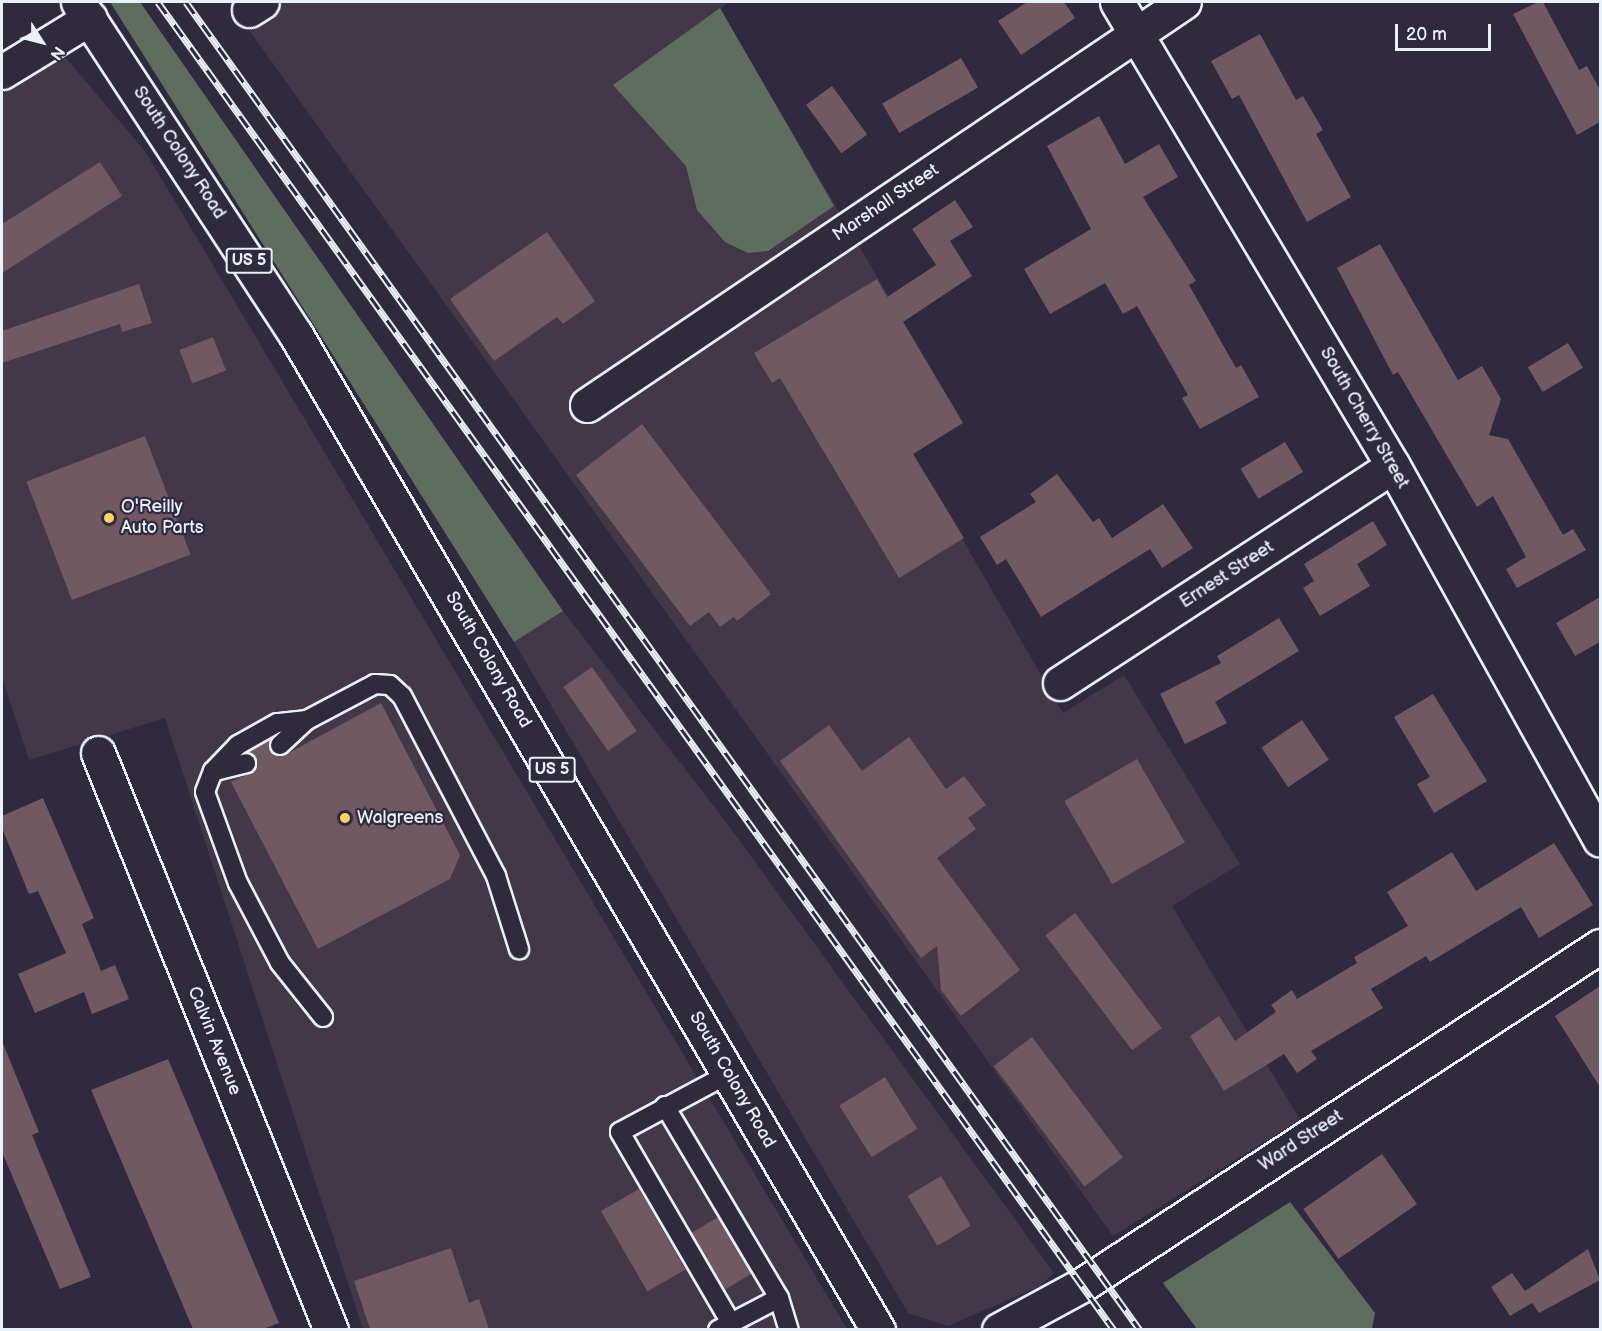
<!DOCTYPE html>
<style>
body{margin:0}
#map{position:relative;width:1602px;height:1331px;overflow:hidden;background:#2f2a3d;font-family:"Balsamiq Sans",sans-serif}
div>[style]{position:absolute}
[style*='--x']{left:calc(var(--x)*1px);top:calc(var(--y)*1px);width:calc(var(--w)*1px);rotate:calc(var(--a)*1deg)}
.built>*{inset:0;background:#423848}
.green>*{inset:0;background:#616c61}
.building>*{inset:0;background:#705961;transform-origin:0 0}
.roads{filter:drop-shadow(2px 0 #e8f1f8) drop-shadow(-2px 0 #e8f1f8) drop-shadow(0 2px #e8f1f8) drop-shadow(0 -2px #e8f1f8)}
.service>*{height:18px;margin:-9px;padding:0 9px;transform-origin:9px;border-radius:9px;background:#2f2a3d}
.minor>*{height:33px;margin:-16.5px;padding:0 16.5px;transform-origin:16.5px;border-radius:16.5px;background:#2f2a3d}
.tertiary>*{height:33px;margin:-16.5px;padding:0 16.5px;transform-origin:16.5px;border-radius:16.5px;background:#2f2a3d}
.primary>*{height:33px;margin:-16.5px;padding:0 16.5px;transform-origin:16.5px;border-radius:16.5px;background:#2f2a3d}
.rail>*{height:7px;margin-top:-3.5px;transform-origin:0;background:repeating-linear-gradient(90deg,#2f2a3d 0 14px,#e8f1f8 0 28px);box-sizing:border-box;border-block:2px solid #e8f1f8}
.dots>*{width:16px;height:16px;translate:-50% -50%;box-sizing:border-box;border:3px solid #2f2a3d;border-radius:50%}
span{translate:-50% -50%;white-space:nowrap;text-align:center;line-height:1.15;-webkit-text-stroke:4.5px #2f2a3d;paint-order:stroke}
.shield-label span{padding:2px 4px;background:#2f2a3d;border:2px solid;border-radius:4px;-webkit-text-stroke-width:0}
.shield-label{font-size:16px;color:#e8f1f8;font-weight:700}
.street-label{font-size:18px;color:#e8f1f8}
.poi-label{font-size:18px;color:#e8f1f8}
.left{translate:0 -50%;text-align:left}
.frame{position:absolute;inset:0;border:3px solid #e8f1f8;pointer-events:none}
.north{position:absolute;left:12px;top:12px;width:60px;height:60px;-webkit-text-stroke:4px #2f2a3d;paint-order:stroke;rotate:126deg;font-size:16px;font-weight:700;line-height:24px;text-align:center;color:#e8f1f8}
.north::after{content:'';display:block;margin:auto;width:21px;height:27px;background:#e8f1f8;clip-path:polygon(50% 0,100% 100%,50% 72%,0 100%)}
.scale{position:absolute;left:1395px;top:24px;width:96px;height:27px;box-sizing:border-box;border:3px solid #e8f1f8;border-top:0;padding-left:8px;font-size:18px;line-height:21px;white-space:nowrap;color:#e8f1f8;-webkit-text-stroke:4px #2f2a3d;paint-order:stroke}
</style>
<div id="map">
<div class="built">
<div style="clip-path:polygon(229px 2px,729px 2px,720px 9px,963px 423px,913px 454px,1063px 713px,1124px 675px,1240px 864px,1172px 906px,1300px 1120px,1113px 1236px)"></div>
<div style="clip-path:polygon(65px 57px,145px 151px,847px 1329px,363px 1329px,165px 718px,29px 760px,2px 677px,2px 90px)"></div>
<div style="clip-path:polygon(563px 611px,723px 818px,1054px 1273px,1040px 1286px,948px 1326px,908px 1313px,514px 642px)"></div>
</div>
<div class="green">
<div style="clip-path:polygon(110px 2px,140px 2px,563px 611px,514px 642px)"></div>
<div style="clip-path:polygon(720px 8px,834px 206px,768px 251px,748px 253px,725px 242px,697px 210px,686px 166px,613px 85px)"></div>
<div style="clip-path:polygon(1290px 1202px,1375px 1313px,1372px 1329px,1197px 1329px,1163px 1283px)"></div>
</div>
<div class="building">
<div style="clip-path:polygon(1027px 2px,1064px 2px,1075px 18px,1021px 55px,998px 21px)"></div>
<div style="clip-path:polygon(1538px 2px,1543px 2px,1579px 70px,1587px 66px,1600px 90px,1600px 122px,1577px 135px,1513px 14px)"></div>
<div style="clip-path:polygon(1260px 34px,1296px 100px,1303px 96px,1323px 130px,1316px 134px,1351px 197px,1307px 222px,1239px 95px,1232px 99px,1211px 61px)"></div>
<div style="left:961px;top:58px;width:34px;height:91px;rotate:60deg"></div>
<div style="left:832px;top:86px;width:60px;height:32px;rotate:54deg"></div>
<div style="clip-path:polygon(1099px 116px,1125px 164px,1159px 144px,1178px 177px,1143px 197px,1196px 281px,1189px 285px,1236px 368px,1241px 365px,1259px 397px,1200px 429px,1182px 398px,1188px 395px,1137px 306px,1123px 314px,1105px 283px,1050px 314px,1024px 269px,1091px 229px,1047px 146px)"></div>
<div style="clip-path:polygon(100px 162px,122px 196px,2px 273px,2px 224px)"></div>
<div style="clip-path:polygon(955px 200px,973px 227px,950px 241px,972px 276px,903px 322px,963px 423px,913px 454px,964px 538px,899px 578px,780px 378px,772px 383px,754px 353px,877px 279px,887px 297px,936px 265px,912px 229px)"></div>
<div style="clip-path:polygon(547px 232px,595px 301px,563px 324px,557px 317px,494px 361px,450px 299px)"></div>
<div style="clip-path:polygon(1380px 244px,1458px 380px,1482px 366px,1501px 399px,1489px 435px,1508px 439px,1563px 535px,1573px 529px,1586px 550px,1517px 588px,1506px 569px,1526px 557px,1493px 496px,1477px 507px,1398px 372px,1393px 375px,1337px 268px)"></div>
<div style="clip-path:polygon(139px 284px,152px 323px,122px 332px,120px 324px,2px 363px,2px 331px)"></div>
<div style="left:213px;top:337px;width:36px;height:36px;rotate:69deg"></div>
<div style="left:1568px;top:343px;width:29px;height:47px;rotate:59deg"></div>
<div style="clip-path:polygon(642px 424px,771px 594px,737px 621px,734px 617px,720px 627px,709px 612px,690px 626px,576px 475px)"></div>
<div style="left:145px;top:436px;width:127px;height:127px;rotate:69deg"></div>
<div style="left:1285px;top:442px;width:35px;height:52px;rotate:59deg"></div>
<div style="clip-path:polygon(1057px 474px,1093px 522px,1099px 518px,1112px 538px,1163px 504px,1193px 548px,1162px 568px,1150px 549px,1041px 617px,1006px 559px,997px 565px,980px 537px,1036px 502px,1030px 494px)"></div>
<div style="clip-path:polygon(1373px 521px,1387px 545px,1357px 564px,1370px 586px,1320px 616px,1303px 588px,1314px 581px,1304px 564px)"></div>
<div style="clip-path:polygon(1600px 597px,1600px 642px,1575px 656px,1556px 623px)"></div>
<div style="clip-path:polygon(1279px 618px,1299px 651px,1215px 702px,1227px 723px,1185px 744px,1160px 694px,1221px 663px,1217px 656px)"></div>
<div style="left:592px;top:667px;width:78px;height:35px;rotate:55deg"></div>
<div style="clip-path:polygon(1433px 694px,1487px 781px,1434px 813px,1417px 784px,1430px 777px,1394px 717px)"></div>
<div style="clip-path:polygon(381px 703px,460px 855px,450px 879px,318px 949px,231px 782px,254px 771px,257px 760px,248px 752px,270px 740px,271px 752px,283px 756px)"></div>
<div style="left:1302px;top:720px;width:48px;height:49px;rotate:56deg"></div>
<div style="clip-path:polygon(829px 725px,862px 771px,909px 737px,946px 789px,964px 776px,986px 805px,968px 818px,976px 829px,937px 858px,1020px 970px,961px 1016px,941px 990px,937px 946px,921px 958px,780px 761px)"></div>
<div style="left:1137px;top:759px;width:96px;height:84px;rotate:60deg"></div>
<div style="clip-path:polygon(43px 798px,94px 918px,82px 924px,101px 971px,115px 965px,129px 999px,92px 1014px,84px 992px,35px 1013px,18px 974px,66px 953px,38px 891px,29px 894px,2px 828px,2px 816px)"></div>
<div style="clip-path:polygon(1554px 843px,1593px 905px,1539px 938px,1521px 907px,1430px 962px,1426px 956px,1371px 989px,1383px 1008px,1311px 1051px,1317px 1059px,1297px 1073px,1284px 1054px,1224px 1091px,1190px 1036px,1219px 1016px,1235px 1041px,1276px 1012px,1271px 1005px,1292px 990px,1297px 999px,1357px 963px,1354px 957px,1408px 926px,1387px 892px,1452px 852px,1476px 891px)"></div>
<div style="left:1075px;top:913px;width:144px;height:37px;rotate:53deg"></div>
<div style="clip-path:polygon(1600px 986px,1600px 1087px,1555px 1016px)"></div>
<div style="left:1032px;top:1037px;width:151px;height:48px;rotate:53deg"></div>
<div style="clip-path:polygon(2px 1041px,39px 1132px,32px 1135px,91px 1277px,60px 1289px,2px 1152px)"></div>
<div style="clip-path:polygon(168px 1059px,279px 1323px,263px 1329px,193px 1329px,91px 1090px)"></div>
<div style="left:885px;top:1077px;width:61px;height:54px;rotate:58deg"></div>
<div style="left:1382px;top:1154px;width:61px;height:96px;rotate:55deg"></div>
<div style="left:941px;top:1176px;width:58px;height:39px;rotate:59deg"></div>
<div style="left:639px;top:1189px;width:93px;height:44px;rotate:60deg"></div>
<div style="left:718px;top:1217px;width:66px;height:31px;rotate:59deg"></div>
<div style="clip-path:polygon(451px 1248px,469px 1303px,479px 1299px,489px 1329px,370px 1329px,354px 1281px)"></div>
<div style="clip-path:polygon(1588px 1249px,1600px 1280px,1539px 1313px,1532px 1303px,1510px 1316px,1491px 1287px,1512px 1273px,1525px 1291px)"></div>
</div>
<div class="roads">
<div class="service">
<div style="--x:307;--y:720;--w:30;--a:174"></div>
<div style="--x:277;--y:723;--w:45;--a:150.6"></div>
<div style="--x:238;--y:745;--w:36;--a:134"></div>
<div style="--x:213;--y:771;--w:22;--a:111"></div>
<div style="--x:205;--y:792;--w:97;--a:70.1"></div>
<div style="--x:238;--y:883;--w:90;--a:62.3"></div>
<div style="--x:280;--y:963;--w:69;--a:51.5"></div>
<div style="--x:280;--y:745;--w:37;--a:-43"></div>
<div style="--x:307;--y:720;--w:77;--a:-27.9"></div>
<div style="--x:375;--y:684;--w:15;--a:4"></div>
<div style="--x:390;--y:685;--w:16;--a:43"></div>
<div style="--x:402;--y:696;--w:203;--a:62.4"></div>
<div style="--x:496;--y:876;--w:77;--a:72.5"></div>
<div style="--x:215;--y:771;--w:32;--a:-14"></div>
<div style="--x:665;--y:1106;--w:223;--a:59.3"></div>
<div style="--x:779;--y:1298;--w:54;--a:152.5"></div>
<div style="--x:779;--y:1298;--w:34;--a:73"></div>
<div style="--x:718;--y:1330;--w:15;--a:-28"></div>
<div style="--x:731;--y:1323;--w:221;--a:-120.2"></div>
<div style="--x:620;--y:1132;--w:123;--a:-28.2"></div>
</div>
<div class="minor">
<div style="--x:1117;--y:2;--w:540;--a:59.25"></div>
<div style="--x:1393;--y:466;--w:427;--a:61"></div>
<div style="--x:249;--y:10;--w:15;--a:-32"></div>
<div style="--x:2;--y:72;--w:103;--a:-31.5"></div>
<div style="--x:587;--y:405;--w:720;--a:-34.02"></div>
<div style="--x:1060;--y:683;--w:397;--a:-33.1"></div>
<div style="--x:98;--y:753;--w:622;--a:68.01"></div>
</div>
<div class="tertiary">
<div style="--x:999;--y:1330;--w:94;--a:-28.5"></div>
<div style="--x:1082;--y:1285;--w:619;--a:-33.2"></div>
</div>
<div class="primary">
<div style="--x:78;--y:2;--w:398;--a:56.8"></div>
<div style="--x:296;--y:335;--w:1153;--a:59.68"></div>
</div>
</div>
<div class="rail">
<div style="--x:158;--y:2;--w:1636;--a:54.25"></div>
<div style="--x:186;--y:2;--w:1635;--a:54.31"></div>
</div>
<div class="dots">
<div style="left:109px;top:518px;background:#ffd166"></div>
<div style="left:345px;top:818px;background:#ffd166"></div>
</div>
<div class="shield-label">
<span style="left:249px;top:261px">US 5</span>
<span style="left:552px;top:770px">US 5</span>
</div>
<div class="street-label">
<span style="left:179px;top:153px;rotate:57deg">South Colony Road</span>
<span style="left:886px;top:203px;rotate:-34deg">Marshall Street</span>
<span style="left:1364px;top:418px;rotate:60deg">South Cherry Street</span>
<span style="left:1227px;top:575px;rotate:-33deg">Ernest Street</span>
<span style="left:488px;top:660px;rotate:60deg">South Colony Road</span>
<span style="left:214px;top:1041px;rotate:68deg">Calvin Avenue</span>
<span style="left:732px;top:1080px;rotate:60deg">South Colony Road</span>
<span style="left:1301px;top:1141px;rotate:-33deg">Ward Street</span>
</div>
<div class="poi-label">
<span class="left" style="left:121px;top:518px">O'Reilly<br>Auto Parts</span>
<span class="left" style="left:357px;top:818px">Walgreens</span>
</div>
<div class="frame"></div>
<div class="north">N</div>
<div class="scale">20 m</div>
</div>
